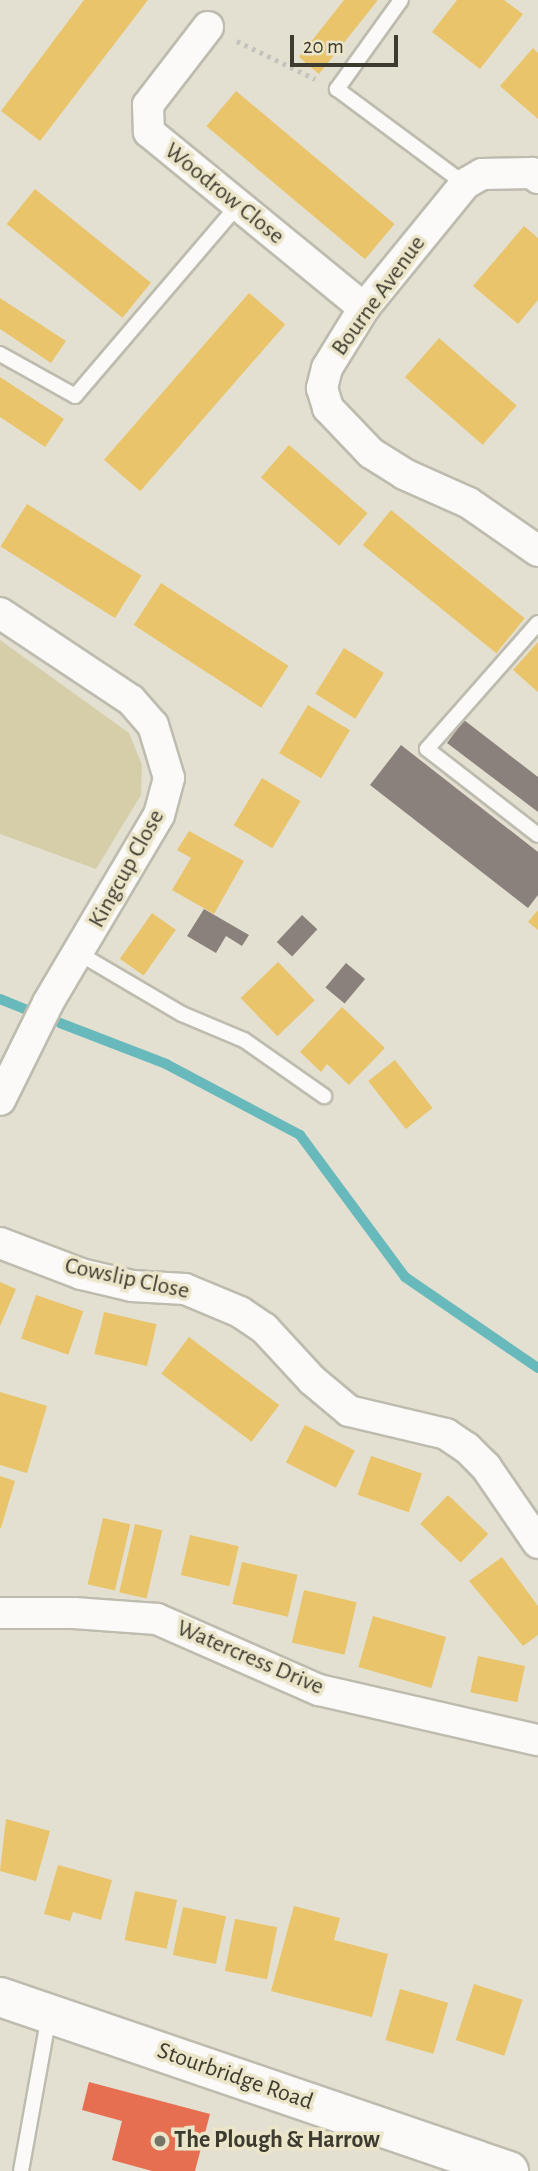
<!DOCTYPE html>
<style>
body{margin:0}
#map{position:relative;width:538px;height:2171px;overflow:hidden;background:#e3e0d1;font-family:"Alegreya Sans",sans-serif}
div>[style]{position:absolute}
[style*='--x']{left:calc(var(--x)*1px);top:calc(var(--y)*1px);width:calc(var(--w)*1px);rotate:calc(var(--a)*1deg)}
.green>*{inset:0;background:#d6cea9}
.homes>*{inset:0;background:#e9c46a;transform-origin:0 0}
.shops>*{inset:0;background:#e76f51}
.industry>*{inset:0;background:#8a817c;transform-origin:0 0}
.stream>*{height:10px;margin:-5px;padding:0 5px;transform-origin:5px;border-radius:5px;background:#67b9bc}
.path>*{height:4.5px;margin-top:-2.25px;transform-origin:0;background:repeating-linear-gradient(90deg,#c4c3bd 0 3.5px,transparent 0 8.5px)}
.roads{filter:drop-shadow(2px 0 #bebbaf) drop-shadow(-2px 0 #bebbaf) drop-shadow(0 2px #bebbaf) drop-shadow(0 -2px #bebbaf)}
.service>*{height:14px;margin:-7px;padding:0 7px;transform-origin:7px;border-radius:7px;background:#fbfaf8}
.minor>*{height:30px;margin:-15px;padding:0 15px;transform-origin:15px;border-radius:15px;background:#fbfaf8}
.secondary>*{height:38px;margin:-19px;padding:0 19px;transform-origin:19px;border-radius:19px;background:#fbfaf8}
.dots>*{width:19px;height:19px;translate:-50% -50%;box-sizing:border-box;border:4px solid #ebe5c9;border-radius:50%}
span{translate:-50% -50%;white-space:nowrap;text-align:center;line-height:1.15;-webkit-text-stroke:7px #ebe5c9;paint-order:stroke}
.street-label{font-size:24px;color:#3d3b30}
.poi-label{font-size:24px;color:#3d3b30;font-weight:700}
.left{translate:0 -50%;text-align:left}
.scale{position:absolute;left:290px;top:35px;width:108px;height:32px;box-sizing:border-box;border:4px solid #3d3b30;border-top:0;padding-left:9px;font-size:21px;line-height:24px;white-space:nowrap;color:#3d3b30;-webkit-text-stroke:5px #ebe5c9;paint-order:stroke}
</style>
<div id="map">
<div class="green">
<div style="clip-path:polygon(0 640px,129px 733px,142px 765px,141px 795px,96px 869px,0 834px)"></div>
</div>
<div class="homes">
<div style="clip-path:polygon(84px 0,148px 0,40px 141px,1px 111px)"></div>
<div style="clip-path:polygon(344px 0,378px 0,319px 74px,299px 57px)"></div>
<div style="clip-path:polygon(457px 0,504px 0,523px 14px,480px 69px,432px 32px)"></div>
<div style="clip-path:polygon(533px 48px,538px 53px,538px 119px,500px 86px)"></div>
<div style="left:236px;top:91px;width:207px;height:46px;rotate:40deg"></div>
<div style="left:35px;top:189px;width:149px;height:45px;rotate:39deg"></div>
<div style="clip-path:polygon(524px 226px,538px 238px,538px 300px,518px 324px,473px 286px)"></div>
<div style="left:249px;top:293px;width:48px;height:221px;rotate:41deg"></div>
<div style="clip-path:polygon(0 298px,66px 341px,51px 363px,0 329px)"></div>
<div style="left:439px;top:338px;width:103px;height:52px;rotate:41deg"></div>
<div style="clip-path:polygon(0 377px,64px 419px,45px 447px,0 417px)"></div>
<div style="left:289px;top:445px;width:104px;height:43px;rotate:41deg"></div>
<div style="left:27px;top:504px;width:135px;height:50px;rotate:32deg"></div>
<div style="left:391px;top:510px;width:172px;height:45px;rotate:39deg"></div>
<div style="left:161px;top:583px;width:152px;height:50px;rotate:33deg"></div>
<div style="clip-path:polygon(538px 642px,538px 692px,513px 670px)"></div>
<div style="left:344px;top:648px;width:47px;height:54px;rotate:32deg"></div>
<div style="left:308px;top:705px;width:49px;height:56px;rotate:31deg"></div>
<div style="left:262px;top:778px;width:45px;height:55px;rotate:31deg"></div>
<div style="clip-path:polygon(189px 831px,244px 861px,214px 914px,172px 890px,191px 858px,177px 850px)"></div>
<div style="clip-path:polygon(538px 910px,538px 930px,528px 922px)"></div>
<div style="left:152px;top:913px;width:29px;height:56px;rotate:35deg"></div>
<div style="left:278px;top:962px;width:53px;height:52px;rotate:46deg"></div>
<div style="clip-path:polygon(342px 1007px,385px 1048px,349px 1085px,327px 1064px,321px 1072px,300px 1052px)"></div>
<div style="left:395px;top:1060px;width:61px;height:34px;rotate:52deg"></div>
<div style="clip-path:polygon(0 1282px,16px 1289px,0 1326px)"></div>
<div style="left:36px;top:1295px;width:50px;height:46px;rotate:19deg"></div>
<div style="left:104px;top:1312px;width:54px;height:43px;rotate:13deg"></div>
<div style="left:189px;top:1337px;width:113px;height:46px;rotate:37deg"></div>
<div style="clip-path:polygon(0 1392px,47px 1406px,27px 1473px,0 1465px)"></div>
<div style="left:305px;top:1425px;width:56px;height:42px;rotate:27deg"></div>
<div style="left:371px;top:1456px;width:54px;height:41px;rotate:19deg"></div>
<div style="clip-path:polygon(0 1476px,15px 1481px,1px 1528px,0 1528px)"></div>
<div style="left:448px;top:1495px;width:56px;height:40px;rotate:44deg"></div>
<div style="left:103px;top:1518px;width:28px;height:68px;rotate:13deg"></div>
<div style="left:135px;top:1524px;width:28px;height:70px;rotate:13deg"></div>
<div style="left:190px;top:1535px;width:50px;height:41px;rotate:13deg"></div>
<div style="clip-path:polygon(502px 1557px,538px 1606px,538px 1635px,523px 1646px,469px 1581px)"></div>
<div style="left:242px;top:1562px;width:57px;height:43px;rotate:13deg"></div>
<div style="left:304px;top:1590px;width:54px;height:54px;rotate:13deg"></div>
<div style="left:373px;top:1616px;width:76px;height:53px;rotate:16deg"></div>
<div style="left:478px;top:1656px;width:48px;height:37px;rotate:12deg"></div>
<div style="clip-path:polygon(6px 1819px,50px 1831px,36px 1881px,0 1871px)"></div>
<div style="clip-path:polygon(58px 1865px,112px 1880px,101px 1920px,73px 1912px,70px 1921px,44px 1914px)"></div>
<div style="left:135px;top:1891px;width:43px;height:50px;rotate:12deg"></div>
<div style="clip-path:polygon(294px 1906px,340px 1918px,334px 1940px,388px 1954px,372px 2017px,271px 1991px)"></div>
<div style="left:183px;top:1907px;width:44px;height:49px;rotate:12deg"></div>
<div style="left:235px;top:1919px;width:43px;height:53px;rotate:11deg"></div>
<div style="left:474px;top:1984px;width:51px;height:59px;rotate:18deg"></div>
<div style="left:400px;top:1989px;width:50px;height:53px;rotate:16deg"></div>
</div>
<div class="shops">
<div style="clip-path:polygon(89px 2082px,210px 2114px,195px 2171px,152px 2171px,112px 2160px,122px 2121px,82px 2110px)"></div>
</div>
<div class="industry">
<div style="clip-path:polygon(464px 720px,538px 777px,538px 812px,447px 743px)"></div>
<div style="clip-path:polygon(401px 745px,538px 852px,538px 895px,528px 908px,370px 785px)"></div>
<div style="clip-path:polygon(204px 909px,249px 935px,242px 946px,226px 936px,216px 953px,187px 936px)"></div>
<div style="left:302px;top:915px;width:21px;height:37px;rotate:43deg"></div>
<div style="left:346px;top:963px;width:25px;height:32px;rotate:40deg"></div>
</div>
<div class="stream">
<div style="--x:0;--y:999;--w:29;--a:22"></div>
<div style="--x:60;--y:1023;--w:114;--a:21.1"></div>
<div style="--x:166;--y:1064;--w:152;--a:27.9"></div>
<div style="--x:300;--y:1135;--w:177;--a:53.5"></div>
<div style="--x:405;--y:1277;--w:161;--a:34.4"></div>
</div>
<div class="path">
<div style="--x:237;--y:41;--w:87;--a:26"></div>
</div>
<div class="roads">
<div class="service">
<div style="--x:401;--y:0;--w:110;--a:125.7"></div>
<div style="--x:337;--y:89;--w:159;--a:36.6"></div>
<div style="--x:0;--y:354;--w:86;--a:29.2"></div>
<div style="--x:75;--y:396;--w:250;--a:-49.5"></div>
<div style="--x:538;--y:623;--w:168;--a:131.4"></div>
<div style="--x:427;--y:749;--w:140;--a:37.8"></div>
<div style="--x:80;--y:954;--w:118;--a:30.5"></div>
<div style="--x:182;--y:1014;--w:67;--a:22.8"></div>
<div style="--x:244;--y:1040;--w:98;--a:35"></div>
<div style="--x:21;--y:2171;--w:158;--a:-79.8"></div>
</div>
<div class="minor">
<div style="--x:208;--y:27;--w:98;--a:127.6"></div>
<div style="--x:148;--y:105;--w:27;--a:88"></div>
<div style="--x:149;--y:132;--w:278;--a:39.3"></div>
<div style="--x:538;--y:178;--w:8;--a:-140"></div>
<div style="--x:532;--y:173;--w:50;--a:178.9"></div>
<div style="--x:482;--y:174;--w:20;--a:150"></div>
<div style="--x:465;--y:184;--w:160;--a:129.2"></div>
<div style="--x:364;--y:308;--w:70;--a:121.7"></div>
<div style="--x:327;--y:368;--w:21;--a:104"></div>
<div style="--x:322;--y:388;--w:21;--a:73"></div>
<div style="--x:328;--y:408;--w:62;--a:46.3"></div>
<div style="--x:371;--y:453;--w:39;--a:32"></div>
<div style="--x:404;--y:474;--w:71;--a:24"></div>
<div style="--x:469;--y:503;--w:84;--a:34.8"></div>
<div style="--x:0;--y:613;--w:157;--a:33.6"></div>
<div style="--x:131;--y:700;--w:33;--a:49"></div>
<div style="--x:153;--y:725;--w:55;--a:73.2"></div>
<div style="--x:169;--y:778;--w:38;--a:105"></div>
<div style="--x:159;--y:815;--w:218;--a:120.6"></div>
<div style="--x:48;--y:1003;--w:108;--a:116.3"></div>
<div style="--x:0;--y:1243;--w:87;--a:20.9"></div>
<div style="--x:81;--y:1274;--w:52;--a:13.2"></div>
<div style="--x:132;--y:1286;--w:53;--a:3.2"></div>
<div style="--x:185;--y:1289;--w:60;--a:22.7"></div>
<div style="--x:240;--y:1312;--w:29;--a:34"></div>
<div style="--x:264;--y:1328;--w:71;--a:47.3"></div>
<div style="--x:312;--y:1380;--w:48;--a:40"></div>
<div style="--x:349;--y:1411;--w:100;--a:13.3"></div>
<div style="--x:446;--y:1434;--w:25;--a:34"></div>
<div style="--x:467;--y:1448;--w:27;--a:45"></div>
<div style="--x:486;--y:1467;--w:92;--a:55.6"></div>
<div style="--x:0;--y:1613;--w:74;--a:0"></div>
<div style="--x:74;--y:1613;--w:83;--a:4.1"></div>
<div style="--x:157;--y:1619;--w:177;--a:23.7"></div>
<div style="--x:319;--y:1690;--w:225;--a:12.9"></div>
</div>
<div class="secondary">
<div style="--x:0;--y:1997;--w:538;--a:18.87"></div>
</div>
</div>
<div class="dots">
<div style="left:160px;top:2141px;background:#777568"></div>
</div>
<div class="street-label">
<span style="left:224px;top:194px;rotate:39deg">Woodrow Close</span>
<span style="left:379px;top:296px;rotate:-54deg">Bourne Avenue</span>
<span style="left:127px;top:869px;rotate:-61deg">Kingcup Close</span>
<span style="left:127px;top:1279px;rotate:12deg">Cowslip Close</span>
<span style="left:250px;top:1658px;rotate:23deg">Watercress Drive</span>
<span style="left:235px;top:2077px;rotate:19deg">Stourbridge Road</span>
</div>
<div class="poi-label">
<span class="left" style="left:174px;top:2141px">The Plough &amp; Harrow</span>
</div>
<div class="scale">20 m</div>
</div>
